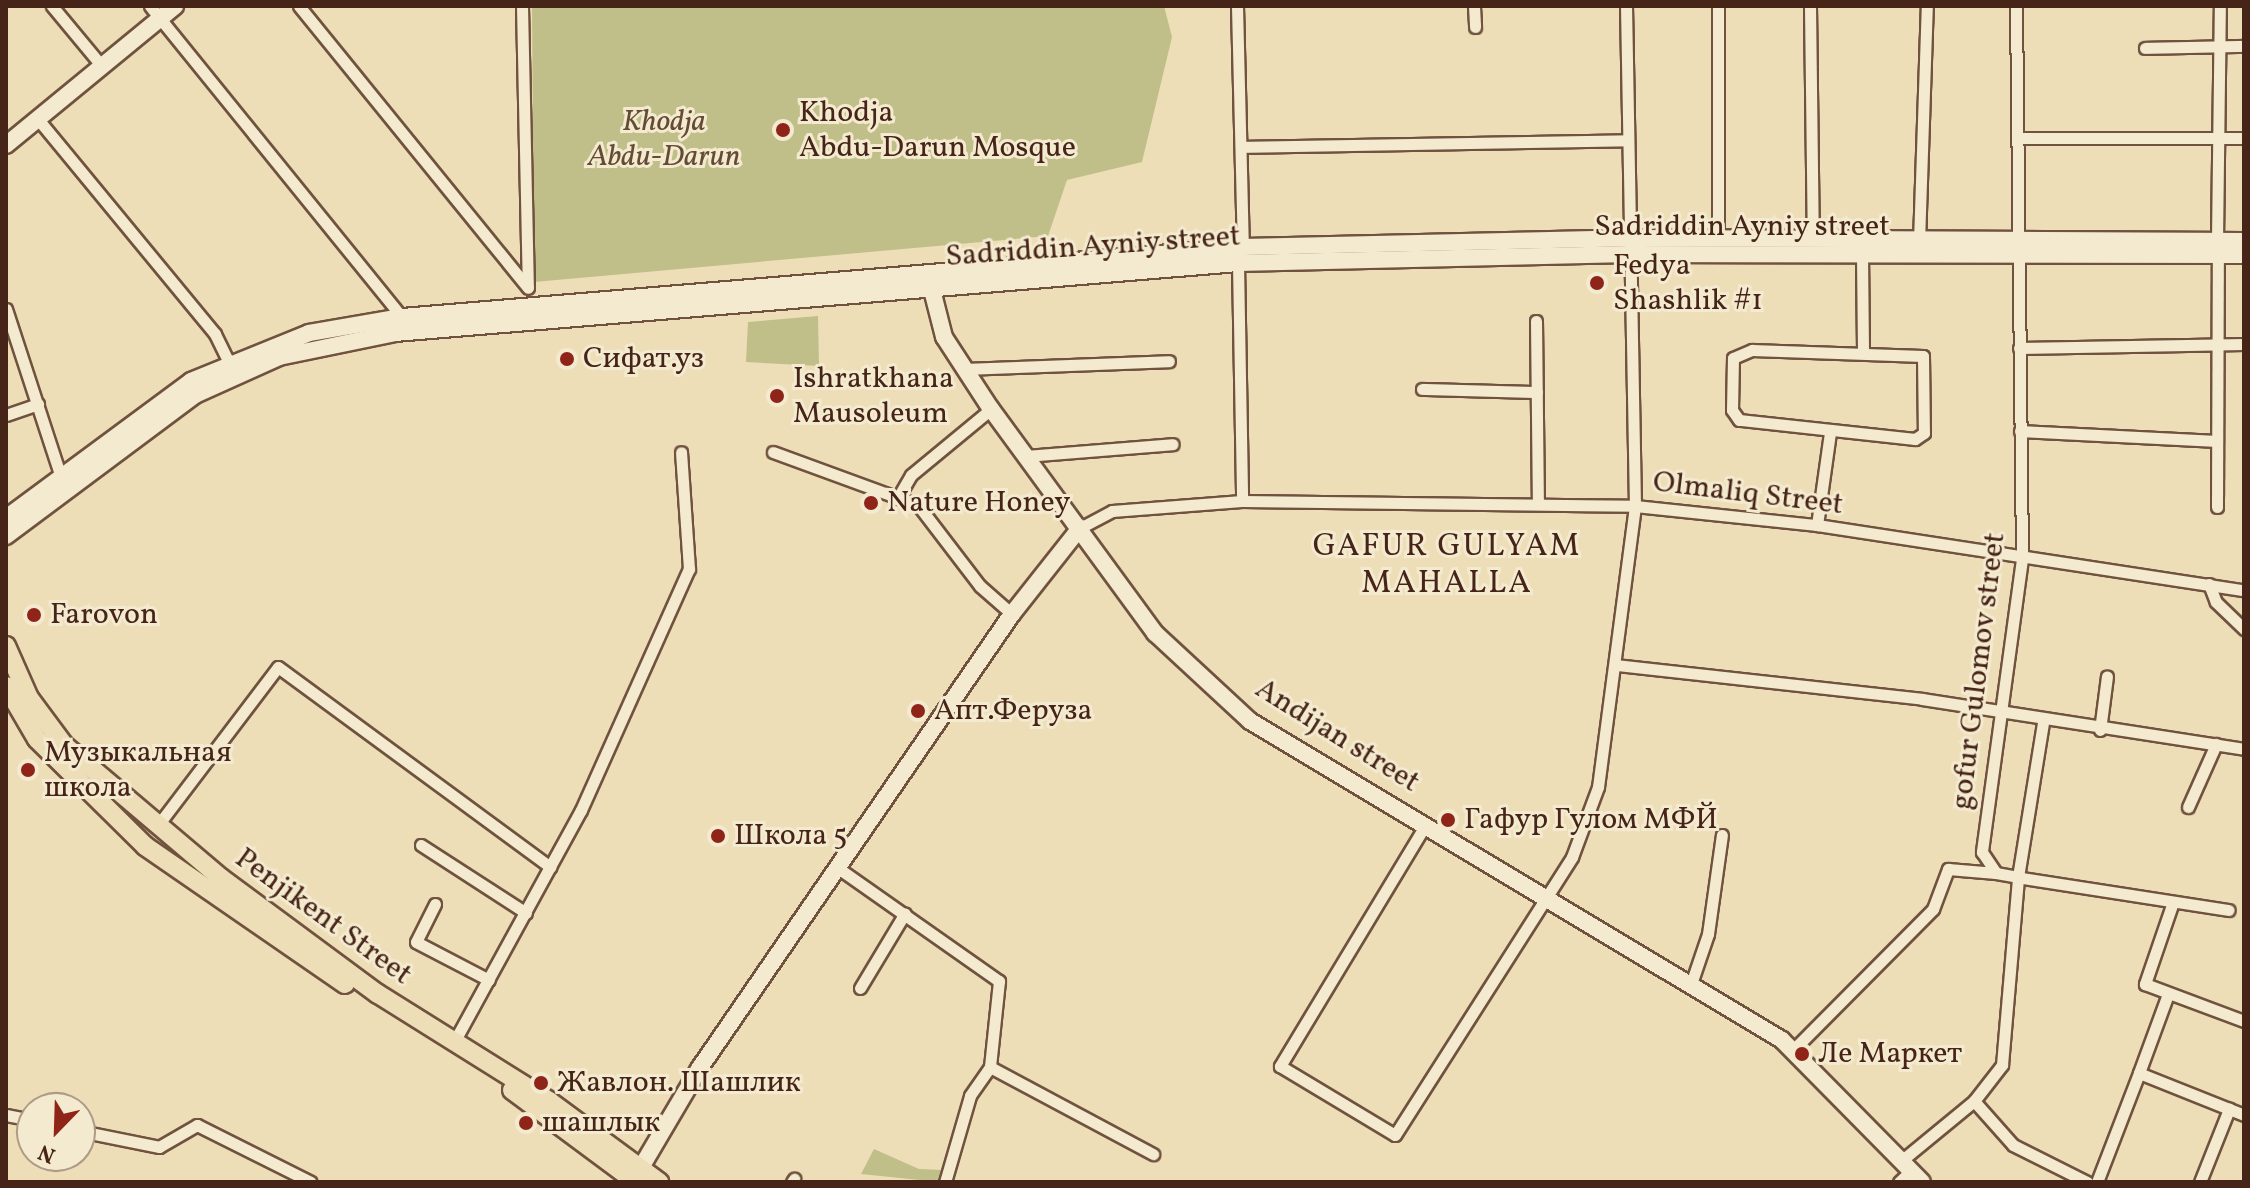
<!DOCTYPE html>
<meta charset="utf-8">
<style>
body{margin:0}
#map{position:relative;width:2250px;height:1188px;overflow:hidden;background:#eddeb7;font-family:Vollkorn,serif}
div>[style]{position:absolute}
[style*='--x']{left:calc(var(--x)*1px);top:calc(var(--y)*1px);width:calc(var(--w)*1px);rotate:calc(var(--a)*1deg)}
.green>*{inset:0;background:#c0bf89}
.roads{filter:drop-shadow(2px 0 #70523f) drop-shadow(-2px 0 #70523f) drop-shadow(0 2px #70523f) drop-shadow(0 -2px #70523f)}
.street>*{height:11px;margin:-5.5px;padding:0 5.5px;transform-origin:5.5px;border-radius:5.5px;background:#f3ead0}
.secondary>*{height:16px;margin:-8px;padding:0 8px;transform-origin:8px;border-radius:8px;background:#f3ead0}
.primary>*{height:18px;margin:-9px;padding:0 9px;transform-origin:9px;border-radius:9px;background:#eddeb7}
.dots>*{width:22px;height:22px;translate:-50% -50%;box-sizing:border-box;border:4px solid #f3ead0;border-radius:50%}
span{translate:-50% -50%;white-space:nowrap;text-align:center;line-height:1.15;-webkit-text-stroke:6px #f3ead0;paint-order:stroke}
.poi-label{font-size:30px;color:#462417}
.left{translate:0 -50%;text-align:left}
.park-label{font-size:30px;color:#644b34;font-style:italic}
.street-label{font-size:30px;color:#462417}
.neighbourhood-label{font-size:32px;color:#462417;letter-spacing:2px}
.frame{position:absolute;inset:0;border:8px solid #462417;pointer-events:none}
.north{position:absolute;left:16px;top:1092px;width:80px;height:80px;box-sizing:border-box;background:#f3ead0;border:2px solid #ae9b86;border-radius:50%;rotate:203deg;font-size:22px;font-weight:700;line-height:32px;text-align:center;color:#462417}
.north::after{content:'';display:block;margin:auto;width:28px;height:36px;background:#8f2418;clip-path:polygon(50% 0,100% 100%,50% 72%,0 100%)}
</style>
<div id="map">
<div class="green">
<div style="clip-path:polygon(532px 6px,1164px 6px,1172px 37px,1142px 162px,1067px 180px,1048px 236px,534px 282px)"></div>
<div style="clip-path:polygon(818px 316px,819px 366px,746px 362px,748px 322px)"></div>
<div style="clip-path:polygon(874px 1149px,919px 1169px,943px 1170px,939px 1182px,861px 1174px)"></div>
</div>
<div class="roads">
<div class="street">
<div style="--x:52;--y:6;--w:77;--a:50.3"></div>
<div style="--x:150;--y:6;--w:400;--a:51"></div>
<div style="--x:299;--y:6;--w:363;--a:50.9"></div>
<div style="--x:522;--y:6;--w:281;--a:88.8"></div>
<div style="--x:1237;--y:6;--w:241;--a:88.6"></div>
<div style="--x:1474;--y:6;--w:21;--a:87"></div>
<div style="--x:1718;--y:6;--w:234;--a:90"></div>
<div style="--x:1810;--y:6;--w:232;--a:89.3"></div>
<div style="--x:2016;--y:6;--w:553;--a:89.38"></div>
<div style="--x:2022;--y:559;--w:296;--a:97.8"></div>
<div style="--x:1982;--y:852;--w:25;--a:56"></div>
<div style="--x:1996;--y:873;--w:22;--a:10"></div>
<div style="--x:2145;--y:48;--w:99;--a:-1.2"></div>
<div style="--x:37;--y:118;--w:280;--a:50.5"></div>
<div style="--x:215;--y:334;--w:32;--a:64"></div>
<div style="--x:2017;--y:138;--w:227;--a:0"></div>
<div style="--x:1241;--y:147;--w:384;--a:-1"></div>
<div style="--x:2217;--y:241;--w:235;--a:-89.3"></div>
<div style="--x:1919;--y:242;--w:236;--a:-88.1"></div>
<div style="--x:1862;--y:254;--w:98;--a:89.4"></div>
<div style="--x:1238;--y:263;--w:238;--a:89"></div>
<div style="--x:6;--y:309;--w:174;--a:71.9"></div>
<div style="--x:1536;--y:321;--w:183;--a:89.4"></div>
<div style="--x:2019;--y:348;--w:225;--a:-1"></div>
<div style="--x:1752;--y:350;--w:171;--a:2"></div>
<div style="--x:1923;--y:356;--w:77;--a:89.3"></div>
<div style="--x:1924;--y:433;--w:11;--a:146"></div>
<div style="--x:1915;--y:439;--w:177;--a:-173.8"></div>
<div style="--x:1739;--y:420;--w:12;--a:-125"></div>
<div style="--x:1732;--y:410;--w:52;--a:-88.9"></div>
<div style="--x:1733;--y:358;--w:21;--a:-23"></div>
<div style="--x:963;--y:369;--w:206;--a:-2.2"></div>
<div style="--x:1422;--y:389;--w:115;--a:1.5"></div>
<div style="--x:6;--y:415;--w:34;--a:-19"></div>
<div style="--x:2020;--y:431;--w:197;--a:2.9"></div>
<div style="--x:773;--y:452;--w:154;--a:20.1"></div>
<div style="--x:918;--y:505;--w:102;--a:52.6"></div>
<div style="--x:980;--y:586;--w:43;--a:41.2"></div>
<div style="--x:1025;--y:456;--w:148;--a:-4.6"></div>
<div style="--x:900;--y:494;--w:22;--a:-60"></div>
<div style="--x:911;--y:475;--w:104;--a:-39.5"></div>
<div style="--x:2217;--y:507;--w:251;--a:-89.8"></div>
<div style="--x:1817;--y:525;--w:94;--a:-82"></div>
<div style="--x:1080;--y:528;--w:36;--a:-28"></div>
<div style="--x:1112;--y:511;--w:130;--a:-4.4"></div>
<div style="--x:1242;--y:501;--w:393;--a:0.7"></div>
<div style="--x:1635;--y:506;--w:183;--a:6"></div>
<div style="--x:1817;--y:525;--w:432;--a:8.7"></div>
<div style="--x:2209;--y:584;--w:19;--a:69"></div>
<div style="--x:2216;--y:602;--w:39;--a:44"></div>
<div style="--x:1616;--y:665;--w:308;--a:6.3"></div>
<div style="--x:1922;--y:699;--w:326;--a:8.8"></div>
<div style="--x:2100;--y:730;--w:54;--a:-82.6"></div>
<div style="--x:2188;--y:807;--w:69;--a:-66"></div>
<div style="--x:1426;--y:824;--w:283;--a:121.1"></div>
<div style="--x:1280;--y:1066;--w:134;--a:31"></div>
<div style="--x:1395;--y:1135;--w:330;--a:-57.5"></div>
<div style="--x:1572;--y:857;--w:75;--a:-69.6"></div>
<div style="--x:1598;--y:787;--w:283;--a:-82.5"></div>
<div style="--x:1635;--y:506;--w:500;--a:-91.03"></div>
<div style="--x:158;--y:825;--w:198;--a:-52.8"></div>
<div style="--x:278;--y:667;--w:338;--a:36.3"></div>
<div style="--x:421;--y:845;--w:125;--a:32.9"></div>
<div style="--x:838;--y:868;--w:197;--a:35.1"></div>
<div style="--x:999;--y:981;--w:86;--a:96"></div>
<div style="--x:990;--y:1067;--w:35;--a:125"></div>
<div style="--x:970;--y:1096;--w:90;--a:106.2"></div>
<div style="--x:2022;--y:878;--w:209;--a:8.8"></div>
<div style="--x:2173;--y:902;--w:87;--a:108.9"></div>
<div style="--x:2145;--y:984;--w:106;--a:20.5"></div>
<div style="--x:435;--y:904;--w:42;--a:116.6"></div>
<div style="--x:416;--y:942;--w:82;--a:27.5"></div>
<div style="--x:1691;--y:984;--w:53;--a:-71.2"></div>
<div style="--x:1708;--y:934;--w:100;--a:-82"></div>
<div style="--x:860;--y:988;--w:87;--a:-59"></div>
<div style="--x:2168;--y:994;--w:84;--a:110.2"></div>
<div style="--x:2139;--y:1073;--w:113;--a:21.8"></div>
<div style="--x:454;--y:1042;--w:264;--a:-61.3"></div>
<div style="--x:581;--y:810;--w:264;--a:-65.9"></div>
<div style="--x:689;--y:569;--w:117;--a:-93.9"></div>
<div style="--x:1793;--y:1050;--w:199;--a:-45.2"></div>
<div style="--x:1933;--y:909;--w:43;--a:-69.4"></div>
<div style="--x:1948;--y:869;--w:48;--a:4.8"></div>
<div style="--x:990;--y:1067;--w:185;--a:28.1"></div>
<div style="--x:1974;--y:1101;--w:59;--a:48.4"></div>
<div style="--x:2013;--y:1145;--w:83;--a:26.6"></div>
<div style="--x:6;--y:1115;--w:26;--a:11"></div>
<div style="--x:80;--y:1131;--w:81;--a:11.4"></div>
<div style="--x:159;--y:1147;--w:44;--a:-30.1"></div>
<div style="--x:197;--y:1125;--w:127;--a:26.6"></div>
<div style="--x:1901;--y:1161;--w:94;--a:-39.4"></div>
<div style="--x:1974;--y:1101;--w:46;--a:-52.1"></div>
<div style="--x:2002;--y:1065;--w:189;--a:-85.1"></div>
<div style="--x:2018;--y:877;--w:157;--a:-80.8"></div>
<div style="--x:792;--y:1182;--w:4;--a:-56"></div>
<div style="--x:1899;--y:1182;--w:16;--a:-43"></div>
<div style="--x:2097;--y:1182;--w:117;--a:-68.9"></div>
<div style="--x:2200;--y:1182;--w:79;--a:-68.3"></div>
</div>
<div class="secondary">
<div style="--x:6;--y:145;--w:219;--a:-39.4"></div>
<div style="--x:929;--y:278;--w:61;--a:75.7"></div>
<div style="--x:944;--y:337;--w:86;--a:56.9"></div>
<div style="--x:991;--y:409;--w:278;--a:53.8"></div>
<div style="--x:1155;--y:633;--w:129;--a:42.8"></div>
<div style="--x:1250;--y:721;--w:620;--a:30.95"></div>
<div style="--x:1782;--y:1040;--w:199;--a:45.4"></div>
<div style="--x:6;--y:518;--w:230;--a:-36.5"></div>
<div style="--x:191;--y:381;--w:127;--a:-22.1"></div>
<div style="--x:309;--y:333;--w:94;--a:-9.8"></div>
<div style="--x:402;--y:317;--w:844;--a:-4.76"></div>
<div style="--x:1243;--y:247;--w:384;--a:-1.3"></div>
<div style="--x:1627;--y:238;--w:617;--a:0.28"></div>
<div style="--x:6;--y:536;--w:236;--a:-36.7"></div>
<div style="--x:195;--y:395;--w:92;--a:-24.3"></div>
<div style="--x:279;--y:357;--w:118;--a:-11.7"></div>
<div style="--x:395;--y:333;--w:846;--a:-4.75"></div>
<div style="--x:1238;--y:263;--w:392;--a:-1.3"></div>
<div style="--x:1630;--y:254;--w:614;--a:0.09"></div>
<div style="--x:636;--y:1176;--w:124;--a:-59.5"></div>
<div style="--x:699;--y:1069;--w:552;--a:-55.48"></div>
<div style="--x:1012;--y:614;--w:110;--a:-51.7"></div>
</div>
<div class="primary">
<div style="--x:6;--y:646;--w:57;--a:66.1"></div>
<div style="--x:29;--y:698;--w:59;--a:53.3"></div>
<div style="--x:64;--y:745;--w:206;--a:40.3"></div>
<div style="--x:221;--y:878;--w:195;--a:36.5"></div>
<div style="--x:378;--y:994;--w:202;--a:32"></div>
<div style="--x:549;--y:1101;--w:137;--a:36.4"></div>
<div style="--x:6;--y:686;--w:61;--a:59.7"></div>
<div style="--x:37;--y:739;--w:152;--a:44.7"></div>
<div style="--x:145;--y:846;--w:243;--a:34.6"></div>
<div style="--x:512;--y:1090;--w:154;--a:36.6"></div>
</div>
</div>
<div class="dots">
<div style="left:783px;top:130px;background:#8f2418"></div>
<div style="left:1597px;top:283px;background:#8f2418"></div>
<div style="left:567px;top:359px;background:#8f2418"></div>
<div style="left:777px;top:396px;background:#8f2418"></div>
<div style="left:871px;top:503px;background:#8f2418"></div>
<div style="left:34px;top:615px;background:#8f2418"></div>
<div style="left:918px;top:711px;background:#8f2418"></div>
<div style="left:28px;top:770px;background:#8f2418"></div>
<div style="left:1448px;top:820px;background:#8f2418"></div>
<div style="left:718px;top:836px;background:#8f2418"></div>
<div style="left:1802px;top:1054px;background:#8f2418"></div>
<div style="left:541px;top:1083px;background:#8f2418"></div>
<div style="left:526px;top:1123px;background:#8f2418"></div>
</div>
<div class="poi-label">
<span class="left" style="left:799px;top:130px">Khodja<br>Abdu-Darun Mosque</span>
<span class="left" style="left:1613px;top:283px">Fedya<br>Shashlik #1</span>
<span class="left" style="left:583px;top:359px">Сифат.уз</span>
<span class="left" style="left:793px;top:396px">Ishratkhana<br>Mausoleum</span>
<span class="left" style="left:887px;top:503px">Nature Honey</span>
<span class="left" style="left:50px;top:615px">Farovon</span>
<span class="left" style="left:934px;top:711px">Апт.Феруза</span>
<span class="left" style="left:44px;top:770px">Музыкальная<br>школа</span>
<span class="left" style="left:1464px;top:820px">Гафур Гулом МФЙ</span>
<span class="left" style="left:734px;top:836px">Школа 5</span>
<span class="left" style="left:1818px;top:1054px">Ле Маркет</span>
<span class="left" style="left:557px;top:1083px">Жавлон. Шашлик</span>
<span class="left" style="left:542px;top:1123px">шашлык</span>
</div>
<div class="park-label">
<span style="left:664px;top:139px">Khodja<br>Abdu-Darun</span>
</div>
<div class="street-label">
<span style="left:1742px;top:227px">Sadriddin Ayniy street</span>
<span style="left:1093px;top:247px;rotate:-4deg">Sadriddin Ayniy street</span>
<span style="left:1748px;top:494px;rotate:7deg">Olmaliq Street</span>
<span style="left:1979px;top:671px;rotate:-83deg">gofur Gulomov street</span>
<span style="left:1337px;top:736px;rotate:32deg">Andijan street</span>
<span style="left:323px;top:917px;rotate:36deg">Penjikent Street</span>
</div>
<div class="neighbourhood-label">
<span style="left:1447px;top:566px">GAFUR GULYAM<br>MAHALLA</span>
</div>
<div class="frame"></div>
<div class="north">N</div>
</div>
